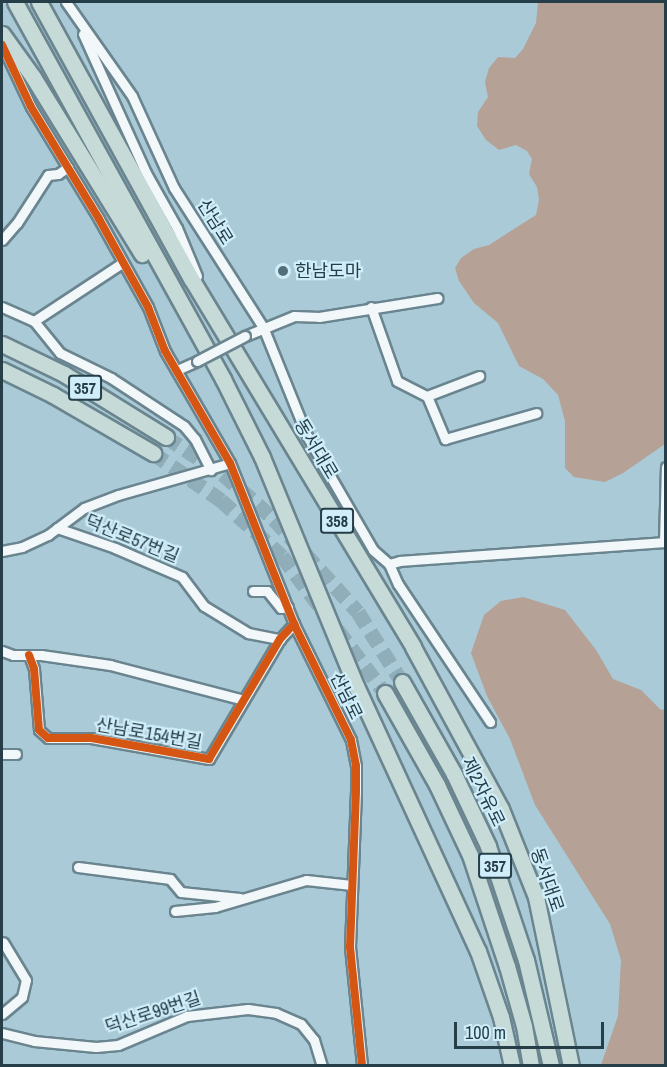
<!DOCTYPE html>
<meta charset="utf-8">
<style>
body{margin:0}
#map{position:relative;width:667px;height:1067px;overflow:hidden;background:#a9cad6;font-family:"Archivo Narrow","Noto Sans KR",sans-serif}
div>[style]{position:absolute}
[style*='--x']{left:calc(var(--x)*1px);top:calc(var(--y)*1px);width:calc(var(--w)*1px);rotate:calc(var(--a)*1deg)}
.forest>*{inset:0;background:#b5a196}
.highway-tunnel>*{height:15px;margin-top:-7.5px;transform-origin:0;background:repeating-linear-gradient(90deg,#8faeba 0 15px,transparent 0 23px)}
.roads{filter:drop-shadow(2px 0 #6a858f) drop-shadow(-2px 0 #6a858f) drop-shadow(0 2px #6a858f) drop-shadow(0 -2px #6a858f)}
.minor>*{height:9px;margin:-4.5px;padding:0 4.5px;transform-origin:4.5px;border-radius:4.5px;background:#f2f7f9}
.highway>*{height:15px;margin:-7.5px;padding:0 7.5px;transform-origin:7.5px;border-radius:7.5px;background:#c6dbd7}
.bridges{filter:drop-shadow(2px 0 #6a858f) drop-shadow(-2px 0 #6a858f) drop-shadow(0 2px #6a858f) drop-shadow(0 -2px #6a858f)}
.minor-bridge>*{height:9px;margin:-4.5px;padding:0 4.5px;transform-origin:4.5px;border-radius:4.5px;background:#f2f7f9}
.cycleway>*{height:8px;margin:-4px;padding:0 4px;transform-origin:4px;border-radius:4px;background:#d45612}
.dots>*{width:16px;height:16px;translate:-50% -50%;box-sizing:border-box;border:3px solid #d0edfa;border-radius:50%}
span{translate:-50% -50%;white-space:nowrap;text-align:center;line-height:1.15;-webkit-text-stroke:4.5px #d0edfa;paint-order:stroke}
.shield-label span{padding:2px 4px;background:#d0edfa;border:2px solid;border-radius:4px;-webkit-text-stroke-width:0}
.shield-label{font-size:16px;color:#253e48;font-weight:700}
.street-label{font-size:18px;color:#253e48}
.poi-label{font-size:18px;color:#253e48}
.left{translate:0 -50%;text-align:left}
.frame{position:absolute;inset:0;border:3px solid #253e48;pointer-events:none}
.scale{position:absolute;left:454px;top:1022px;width:150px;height:27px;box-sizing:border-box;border:3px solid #253e48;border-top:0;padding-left:8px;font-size:18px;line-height:21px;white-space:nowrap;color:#253e48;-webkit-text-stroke:4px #d0edfa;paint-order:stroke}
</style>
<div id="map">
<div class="forest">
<div style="clip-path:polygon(538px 2px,665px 2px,665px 444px,623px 473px,605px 482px,574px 477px,565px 468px,565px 421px,558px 395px,543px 379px,519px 366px,498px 323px,474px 303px,459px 281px,455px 268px,461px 258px,474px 249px,489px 245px,536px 215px,539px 200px,537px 187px,529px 174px,532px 159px,527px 151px,516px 145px,499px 150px,486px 140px,477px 126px,478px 112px,488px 97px,485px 82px,489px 68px,498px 57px,515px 58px,523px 49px,536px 23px)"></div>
<div style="clip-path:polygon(523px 597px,565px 610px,596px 650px,613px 679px,641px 690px,661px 710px,665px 709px,665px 1065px,601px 1065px,618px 1016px,621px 960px,610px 924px,535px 805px,510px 739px,487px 696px,471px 653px,484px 615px,501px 601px)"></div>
</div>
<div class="highway-tunnel">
<div style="--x:166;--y:437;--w:68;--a:33"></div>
<div style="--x:223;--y:474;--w:68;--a:41.4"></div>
<div style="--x:274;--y:519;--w:125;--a:47.9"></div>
<div style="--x:358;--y:612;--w:83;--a:57.8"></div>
<div style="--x:153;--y:453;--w:83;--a:34.7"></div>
<div style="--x:221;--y:500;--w:83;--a:42.6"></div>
<div style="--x:282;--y:556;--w:171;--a:53.1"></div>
</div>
<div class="roads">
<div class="minor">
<div style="--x:66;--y:2;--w:115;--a:54.9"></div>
<div style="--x:132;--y:96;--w:101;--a:65.5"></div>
<div style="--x:174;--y:188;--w:165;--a:57.4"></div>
<div style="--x:263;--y:327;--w:118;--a:68"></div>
<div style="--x:307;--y:436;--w:132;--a:59.9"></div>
<div style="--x:373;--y:550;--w:21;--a:41"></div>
<div style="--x:389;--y:564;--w:22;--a:66"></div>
<div style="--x:398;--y:584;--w:166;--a:56.3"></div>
<div style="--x:83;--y:34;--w:153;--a:65.6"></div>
<div style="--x:146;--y:173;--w:63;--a:60.6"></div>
<div style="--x:177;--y:228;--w:52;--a:67.4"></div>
<div style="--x:2;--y:45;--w:68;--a:64.9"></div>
<div style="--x:31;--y:107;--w:131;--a:58.7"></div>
<div style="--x:99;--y:219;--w:101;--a:60.9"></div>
<div style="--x:148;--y:307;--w:47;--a:68.9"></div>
<div style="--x:165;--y:351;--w:129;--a:59.9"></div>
<div style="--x:230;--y:463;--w:173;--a:68.3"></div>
<div style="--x:294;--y:624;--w:129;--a:63.8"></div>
<div style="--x:351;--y:740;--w:26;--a:79"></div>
<div style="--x:356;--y:766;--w:25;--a:90"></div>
<div style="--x:356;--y:791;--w:156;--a:92.2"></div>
<div style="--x:350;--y:947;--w:120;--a:84.2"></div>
<div style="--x:2;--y:240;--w:23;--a:-49"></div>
<div style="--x:17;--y:223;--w:57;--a:-57.1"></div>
<div style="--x:48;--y:175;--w:10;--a:-6"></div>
<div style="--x:58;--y:174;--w:12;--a:-35"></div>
<div style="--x:2;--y:307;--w:35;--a:24"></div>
<div style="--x:34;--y:321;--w:41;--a:50.9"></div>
<div style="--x:60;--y:353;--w:57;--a:26.1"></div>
<div style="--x:111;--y:378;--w:87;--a:33.3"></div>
<div style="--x:184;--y:426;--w:17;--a:50"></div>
<div style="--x:195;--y:439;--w:35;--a:63"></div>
<div style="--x:371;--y:307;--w:78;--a:70.6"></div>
<div style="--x:397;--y:381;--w:34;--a:27"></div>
<div style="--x:427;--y:396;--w:56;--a:-21"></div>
<div style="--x:34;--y:321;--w:105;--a:-33.4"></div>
<div style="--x:245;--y:336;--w:53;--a:-22.2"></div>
<div style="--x:294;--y:316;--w:25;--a:2"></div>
<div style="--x:319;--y:317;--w:120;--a:-9.1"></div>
<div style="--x:177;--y:370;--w:22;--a:-24"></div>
<div style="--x:427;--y:396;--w:47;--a:67.3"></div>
<div style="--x:445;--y:439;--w:95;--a:-15.9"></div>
<div style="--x:57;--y:528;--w:61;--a:19"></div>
<div style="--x:115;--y:548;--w:73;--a:23.4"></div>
<div style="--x:182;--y:577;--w:36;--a:53"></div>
<div style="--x:204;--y:606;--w:52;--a:31.5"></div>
<div style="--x:248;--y:633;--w:33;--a:11"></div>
<div style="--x:2;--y:551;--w:20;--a:-11"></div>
<div style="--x:22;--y:547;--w:29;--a:-25"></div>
<div style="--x:48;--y:535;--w:45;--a:-36.9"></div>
<div style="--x:84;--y:508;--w:36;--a:-21"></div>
<div style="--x:118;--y:495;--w:116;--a:-15.9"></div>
<div style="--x:389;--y:564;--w:11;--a:-15"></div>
<div style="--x:400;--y:561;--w:265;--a:-4.1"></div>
<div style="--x:664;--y:542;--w:75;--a:-88.5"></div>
<div style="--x:253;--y:591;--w:14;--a:0"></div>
<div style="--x:267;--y:591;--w:22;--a:51"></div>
<div style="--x:281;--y:608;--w:7;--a:-8"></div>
<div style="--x:2;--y:651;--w:12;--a:20"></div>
<div style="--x:13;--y:655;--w:28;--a:0"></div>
<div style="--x:41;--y:655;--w:70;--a:8.2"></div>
<div style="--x:110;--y:665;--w:138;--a:14.6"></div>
<div style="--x:29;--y:655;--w:15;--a:70"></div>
<div style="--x:34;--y:669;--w:61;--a:85.3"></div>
<div style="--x:39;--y:730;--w:12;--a:42"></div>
<div style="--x:48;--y:738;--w:43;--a:0"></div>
<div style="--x:91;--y:738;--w:120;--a:10.1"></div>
<div style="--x:209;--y:759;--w:139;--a:-59.4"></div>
<div style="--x:280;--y:639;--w:21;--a:-47"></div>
<div style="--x:2;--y:754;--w:14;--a:0"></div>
<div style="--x:78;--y:867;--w:93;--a:7.4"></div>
<div style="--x:170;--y:879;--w:17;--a:50"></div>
<div style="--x:181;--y:892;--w:59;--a:5.8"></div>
<div style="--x:175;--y:911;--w:40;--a:-5.7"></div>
<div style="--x:215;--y:907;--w:95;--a:-16.5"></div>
<div style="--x:306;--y:880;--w:46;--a:6.2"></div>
<div style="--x:2;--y:1014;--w:26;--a:-40"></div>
<div style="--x:22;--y:997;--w:17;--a:-77"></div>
<div style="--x:26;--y:980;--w:44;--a:-121.2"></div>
<div style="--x:2;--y:1033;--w:33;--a:14"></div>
<div style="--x:34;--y:1041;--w:62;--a:5.5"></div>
<div style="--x:96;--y:1047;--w:22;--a:-5"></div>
<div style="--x:118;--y:1045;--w:75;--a:-22.8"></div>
<div style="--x:187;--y:1016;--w:61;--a:-6.5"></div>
<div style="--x:248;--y:1009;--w:28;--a:8"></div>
<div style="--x:276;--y:1013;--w:27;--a:24"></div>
<div style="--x:301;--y:1024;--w:21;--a:51"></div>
<div style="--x:314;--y:1040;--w:27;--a:73"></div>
</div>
<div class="highway">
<div style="--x:15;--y:2;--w:431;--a:61.1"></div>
<div style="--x:223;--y:379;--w:87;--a:63.4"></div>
<div style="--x:262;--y:457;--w:248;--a:67.7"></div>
<div style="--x:356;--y:686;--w:292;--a:65.3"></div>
<div style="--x:478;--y:951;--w:70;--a:70.8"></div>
<div style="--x:501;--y:1017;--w:50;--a:77.3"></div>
<div style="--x:39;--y:2;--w:317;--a:61.2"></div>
<div style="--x:192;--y:280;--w:428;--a:58.9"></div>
<div style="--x:413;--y:647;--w:184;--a:61.5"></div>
<div style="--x:501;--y:809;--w:95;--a:68.3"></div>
<div style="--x:536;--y:897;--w:173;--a:78.3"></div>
<div style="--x:2;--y:34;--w:53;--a:54.2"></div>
<div style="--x:33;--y:77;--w:208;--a:58.4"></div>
<div style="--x:2;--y:344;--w:69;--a:25.8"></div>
<div style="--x:64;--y:374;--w:120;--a:31.7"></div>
<div style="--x:2;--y:370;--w:57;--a:26.1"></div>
<div style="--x:53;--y:395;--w:116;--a:30.1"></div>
<div style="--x:402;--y:682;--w:106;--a:60.5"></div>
<div style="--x:454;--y:774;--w:80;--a:64.7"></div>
<div style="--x:488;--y:846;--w:120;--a:71.6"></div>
<div style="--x:526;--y:960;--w:109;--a:76.7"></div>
<div style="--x:385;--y:693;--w:106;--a:60.5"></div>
<div style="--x:437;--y:785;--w:77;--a:64.8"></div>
<div style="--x:470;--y:855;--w:117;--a:71.6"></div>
<div style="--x:507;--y:966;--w:62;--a:74.2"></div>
<div style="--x:524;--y:1026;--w:41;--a:80.1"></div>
</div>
</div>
<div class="bridges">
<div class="minor-bridge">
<div style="--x:197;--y:361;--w:54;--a:-27.5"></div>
</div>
</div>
<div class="cycleway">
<div style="--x:2;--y:45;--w:68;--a:64.9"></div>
<div style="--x:31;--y:107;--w:131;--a:58.7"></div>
<div style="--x:99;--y:219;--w:101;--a:60.9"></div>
<div style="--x:148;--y:307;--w:47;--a:68.9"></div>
<div style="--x:165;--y:351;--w:129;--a:59.9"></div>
<div style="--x:230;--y:463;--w:173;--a:68.3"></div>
<div style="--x:294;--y:624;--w:129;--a:63.8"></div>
<div style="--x:351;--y:740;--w:26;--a:79"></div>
<div style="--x:356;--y:766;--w:25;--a:90"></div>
<div style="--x:356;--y:791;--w:156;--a:92.2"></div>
<div style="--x:350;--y:947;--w:120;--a:84.2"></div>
<div style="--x:29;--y:655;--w:15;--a:70"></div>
<div style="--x:34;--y:669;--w:61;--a:85.3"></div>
<div style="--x:39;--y:730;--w:12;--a:42"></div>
<div style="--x:48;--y:738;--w:43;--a:0"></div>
<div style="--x:91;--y:738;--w:120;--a:10.1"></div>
<div style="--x:209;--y:759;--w:139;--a:-59.4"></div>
<div style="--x:280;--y:639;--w:21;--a:-47"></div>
</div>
<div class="dots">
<div style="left:283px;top:271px;background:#536f7a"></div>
</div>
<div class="shield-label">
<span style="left:85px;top:388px">357</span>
<span style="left:337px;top:521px">358</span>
<span style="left:495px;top:866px">357</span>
</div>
<div class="street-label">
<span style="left:215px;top:222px;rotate:58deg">산남로</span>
<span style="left:316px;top:449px;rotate:59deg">동서대로</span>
<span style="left:132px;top:539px;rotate:22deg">덕산로57번길</span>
<span style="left:346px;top:696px;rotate:64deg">산남로</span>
<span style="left:149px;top:734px;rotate:10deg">산남로154번길</span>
<span style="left:483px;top:792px;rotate:64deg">제2자유로</span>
<span style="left:547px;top:880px;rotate:71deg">동서대로</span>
<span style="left:153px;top:1013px;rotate:-18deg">덕산로99번길</span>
</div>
<div class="poi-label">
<span class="left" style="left:295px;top:271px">한남도마</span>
</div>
<div class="frame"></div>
<div class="scale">100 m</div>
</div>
